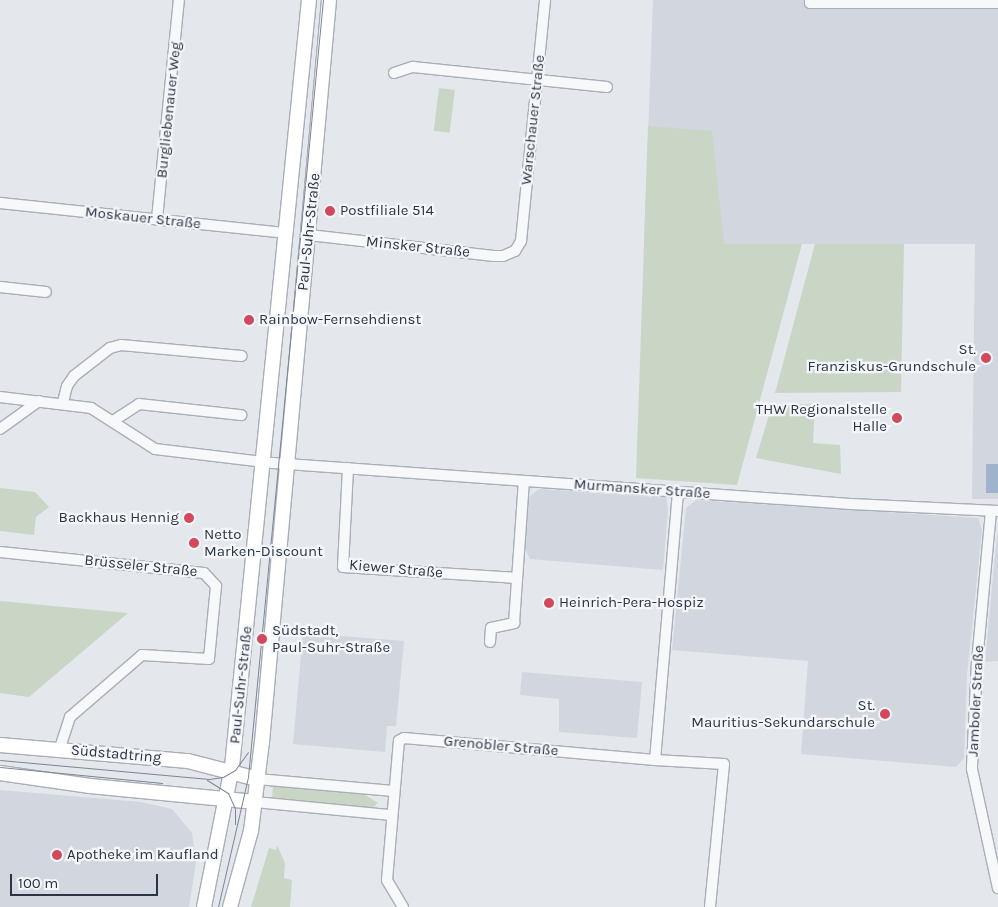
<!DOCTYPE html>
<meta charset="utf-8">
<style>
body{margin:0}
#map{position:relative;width:998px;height:907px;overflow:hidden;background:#e4e7ec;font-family:Karla,sans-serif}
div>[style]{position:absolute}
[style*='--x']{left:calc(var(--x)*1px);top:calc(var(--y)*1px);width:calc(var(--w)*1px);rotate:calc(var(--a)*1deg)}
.built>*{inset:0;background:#d2d6de}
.green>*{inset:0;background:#c9d6c5;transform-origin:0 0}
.water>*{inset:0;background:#9fb4cc;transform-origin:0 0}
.roads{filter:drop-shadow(1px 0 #a9aeb7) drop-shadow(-1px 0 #a9aeb7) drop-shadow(0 1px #a9aeb7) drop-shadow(0 -1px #a9aeb7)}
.street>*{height:10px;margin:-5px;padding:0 5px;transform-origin:5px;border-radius:5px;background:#f7f8fa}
.secondary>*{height:14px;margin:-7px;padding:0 7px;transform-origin:7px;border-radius:7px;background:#fff}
.tram>*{height:1px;margin:-0.5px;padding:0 0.5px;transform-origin:0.5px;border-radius:0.5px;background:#7d8696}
.dots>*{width:14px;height:14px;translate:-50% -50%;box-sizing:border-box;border:2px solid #f4f6f9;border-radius:50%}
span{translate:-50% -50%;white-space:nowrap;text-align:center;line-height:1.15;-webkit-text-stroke:4.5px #f4f6f9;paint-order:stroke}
.street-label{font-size:15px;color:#2b3445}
.poi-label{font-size:15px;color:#2b3445}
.left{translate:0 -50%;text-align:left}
.right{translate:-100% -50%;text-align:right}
.scale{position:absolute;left:10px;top:874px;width:148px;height:22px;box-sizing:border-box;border:2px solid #2b3445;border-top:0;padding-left:6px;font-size:15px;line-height:18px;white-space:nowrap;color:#2b3445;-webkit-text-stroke:4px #f4f6f9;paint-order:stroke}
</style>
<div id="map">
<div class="built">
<div style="clip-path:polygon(653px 0,998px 0,998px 499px,972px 499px,975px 244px,644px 244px)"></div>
<div style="clip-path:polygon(539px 489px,666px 497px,668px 509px,663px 570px,530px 559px,525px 549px,529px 497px)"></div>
<div style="clip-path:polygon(696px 500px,978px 518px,982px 530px,967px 675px,964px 758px,956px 767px,801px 754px,808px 661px,672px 650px,686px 508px)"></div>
<div style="clip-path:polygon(998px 531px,998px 661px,985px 662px,995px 555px)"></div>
<div style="clip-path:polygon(303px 633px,404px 641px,396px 726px,387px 726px,385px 752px,293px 744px)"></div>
<div style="clip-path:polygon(522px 672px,642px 682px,637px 738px,559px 732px,559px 699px,520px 695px)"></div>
<div style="clip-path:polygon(0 790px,141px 802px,172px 809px,192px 833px,196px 862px,189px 907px,0 907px)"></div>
</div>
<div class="green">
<div style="left:439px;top:88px;width:16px;height:43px;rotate:7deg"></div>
<div style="clip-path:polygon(648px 126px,712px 131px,724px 244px,802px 244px,737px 485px,636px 478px)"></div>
<div style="clip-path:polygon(815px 244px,904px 244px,901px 392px,775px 393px)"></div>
<div style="clip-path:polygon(815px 404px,813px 443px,840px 445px,841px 474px,756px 458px,772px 405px)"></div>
<div style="clip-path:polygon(0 488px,35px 492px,49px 507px,36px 517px,34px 535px,0 531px)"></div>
<div style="clip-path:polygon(0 601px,128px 613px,29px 697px,0 693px)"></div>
<div style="clip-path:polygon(273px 785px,362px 793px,378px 803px,371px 809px,272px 800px)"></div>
<div style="clip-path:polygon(277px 845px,285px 863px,284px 878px,292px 880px,290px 907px,251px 907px,269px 848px,276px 850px)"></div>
</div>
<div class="water">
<div style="left:986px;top:464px;width:12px;height:29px"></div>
</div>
<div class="roads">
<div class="street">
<div style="--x:810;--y:0;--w:3;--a:90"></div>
<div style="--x:810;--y:3;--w:188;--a:0"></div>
<div style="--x:394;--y:73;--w:20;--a:-18"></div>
<div style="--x:413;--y:67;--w:195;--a:5.9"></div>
<div style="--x:0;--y:203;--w:288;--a:6"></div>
<div style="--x:157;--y:219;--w:220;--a:-84.3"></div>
<div style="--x:309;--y:235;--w:186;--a:6.5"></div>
<div style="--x:494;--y:256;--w:9;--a:0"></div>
<div style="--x:503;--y:256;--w:13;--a:-23"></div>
<div style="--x:515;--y:251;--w:12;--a:-59"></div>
<div style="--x:521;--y:241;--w:242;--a:-84.3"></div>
<div style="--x:0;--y:287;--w:46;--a:6.2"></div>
<div style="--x:0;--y:397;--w:92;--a:6.9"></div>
<div style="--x:91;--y:408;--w:76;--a:32.6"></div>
<div style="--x:155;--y:449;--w:119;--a:6.8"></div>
<div style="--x:273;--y:463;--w:579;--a:4.06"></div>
<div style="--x:851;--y:504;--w:147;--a:2.7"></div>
<div style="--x:63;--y:402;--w:16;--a:-76"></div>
<div style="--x:67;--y:386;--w:12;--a:-55"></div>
<div style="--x:74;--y:376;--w:46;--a:-37.9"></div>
<div style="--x:110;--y:348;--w:11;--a:-15"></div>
<div style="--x:121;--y:345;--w:121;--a:5.2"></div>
<div style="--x:113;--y:421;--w:31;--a:-33"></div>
<div style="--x:139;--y:404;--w:103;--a:6.2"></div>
<div style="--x:0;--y:429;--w:48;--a:-35.7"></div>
<div style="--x:348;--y:468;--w:99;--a:92.9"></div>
<div style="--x:343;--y:567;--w:174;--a:3.6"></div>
<div style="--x:678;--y:492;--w:269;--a:94.9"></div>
<div style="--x:655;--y:760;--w:69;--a:3.3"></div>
<div style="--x:724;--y:764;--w:144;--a:95.6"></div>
<div style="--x:991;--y:511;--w:151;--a:95.3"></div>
<div style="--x:977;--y:661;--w:108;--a:92.7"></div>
<div style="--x:972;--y:769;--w:122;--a:77.7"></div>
<div style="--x:0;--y:552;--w:205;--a:5.9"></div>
<div style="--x:204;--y:573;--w:18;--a:47"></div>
<div style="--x:216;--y:586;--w:73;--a:95.5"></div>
<div style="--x:209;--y:659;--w:67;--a:-176.6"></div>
<div style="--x:142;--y:655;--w:95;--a:139.3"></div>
<div style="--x:70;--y:717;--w:35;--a:108"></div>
<div style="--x:490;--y:642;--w:14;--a:-86"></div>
<div style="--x:491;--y:628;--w:24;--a:-12"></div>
<div style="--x:514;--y:623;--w:142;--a:-86"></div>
<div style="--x:257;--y:779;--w:137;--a:5"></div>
<div style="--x:255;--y:802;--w:137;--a:5.5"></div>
<div style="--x:403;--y:907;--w:31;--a:-121"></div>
<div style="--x:387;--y:880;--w:140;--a:-85.1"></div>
<div style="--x:399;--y:741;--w:6;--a:-31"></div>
<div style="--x:404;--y:738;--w:252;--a:5"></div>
</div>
<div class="secondary">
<div style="--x:0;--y:745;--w:189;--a:4.9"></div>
<div style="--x:188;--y:761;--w:71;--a:14.6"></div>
<div style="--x:0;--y:773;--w:91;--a:8.2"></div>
<div style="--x:90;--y:786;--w:166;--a:5.5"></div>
<div style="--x:204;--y:907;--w:143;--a:-78.7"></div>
<div style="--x:232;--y:767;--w:771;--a:-84.27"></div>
<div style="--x:230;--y:907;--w:79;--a:-74.6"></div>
<div style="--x:251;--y:831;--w:90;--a:-83"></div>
<div style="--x:262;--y:742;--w:745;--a:-84.84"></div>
</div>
</div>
<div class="tram">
<div style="--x:0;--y:760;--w:210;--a:5.2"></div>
<div style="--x:209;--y:779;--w:14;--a:-8"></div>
<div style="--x:223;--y:777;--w:14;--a:-30"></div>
<div style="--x:235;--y:770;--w:22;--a:-54"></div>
<div style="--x:0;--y:767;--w:163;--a:5.6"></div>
<div style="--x:207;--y:780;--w:25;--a:32"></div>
<div style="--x:228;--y:793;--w:17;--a:66"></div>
<div style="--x:235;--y:809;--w:15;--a:90"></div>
<div style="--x:218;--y:907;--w:133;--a:-77"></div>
<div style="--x:248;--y:777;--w:781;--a:-84.49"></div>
</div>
<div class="dots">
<div style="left:330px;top:211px;background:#d1495b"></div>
<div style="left:249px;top:320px;background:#d1495b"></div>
<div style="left:986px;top:358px;background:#d1495b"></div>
<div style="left:897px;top:418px;background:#d1495b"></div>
<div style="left:189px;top:518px;background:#d1495b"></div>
<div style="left:194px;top:543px;background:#d1495b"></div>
<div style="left:549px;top:603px;background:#d1495b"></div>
<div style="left:262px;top:639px;background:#d1495b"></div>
<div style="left:885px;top:714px;background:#d1495b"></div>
<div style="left:57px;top:855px;background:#d1495b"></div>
</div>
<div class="street-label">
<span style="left:169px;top:110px;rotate:-84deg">Burgliebenauer Weg</span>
<span style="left:533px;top:120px;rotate:-84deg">Warschauer Straße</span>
<span style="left:143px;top:218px;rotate:6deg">Moskauer Straße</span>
<span style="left:309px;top:232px;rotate:-84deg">Paul-Suhr-Straße</span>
<span style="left:418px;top:247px;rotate:6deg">Minsker Straße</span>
<span style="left:642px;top:489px;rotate:4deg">Murmansker Straße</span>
<span style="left:141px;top:566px;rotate:6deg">Brüsseler Straße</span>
<span style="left:396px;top:569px;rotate:5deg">Kiewer Straße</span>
<span style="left:241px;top:685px;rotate:-84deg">Paul-Suhr-Straße</span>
<span style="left:976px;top:701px;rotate:-87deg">Jamboler Straße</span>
<span style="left:501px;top:746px;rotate:5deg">Grenobler Straße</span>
<span style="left:116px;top:754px;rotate:5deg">Südstadtring</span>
</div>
<div class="poi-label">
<span class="left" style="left:340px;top:211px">Postfiliale 514</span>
<span class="left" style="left:259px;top:320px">Rainbow-Fernsehdienst</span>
<span class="right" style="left:976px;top:358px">St.<br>Franziskus-Grundschule</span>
<span class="right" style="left:887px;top:418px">THW Regionalstelle<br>Halle</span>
<span class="right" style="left:179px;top:518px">Backhaus Hennig</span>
<span class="left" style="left:204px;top:543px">Netto<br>Marken-Discount</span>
<span class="left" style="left:559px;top:603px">Heinrich-Pera-Hospiz</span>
<span class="left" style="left:272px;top:639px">Südstadt,<br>Paul-Suhr-Straße</span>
<span class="right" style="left:875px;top:714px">St.<br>Mauritius-Sekundarschule</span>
<span class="left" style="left:67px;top:855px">Apotheke im Kaufland</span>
</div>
<div class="scale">100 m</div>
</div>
